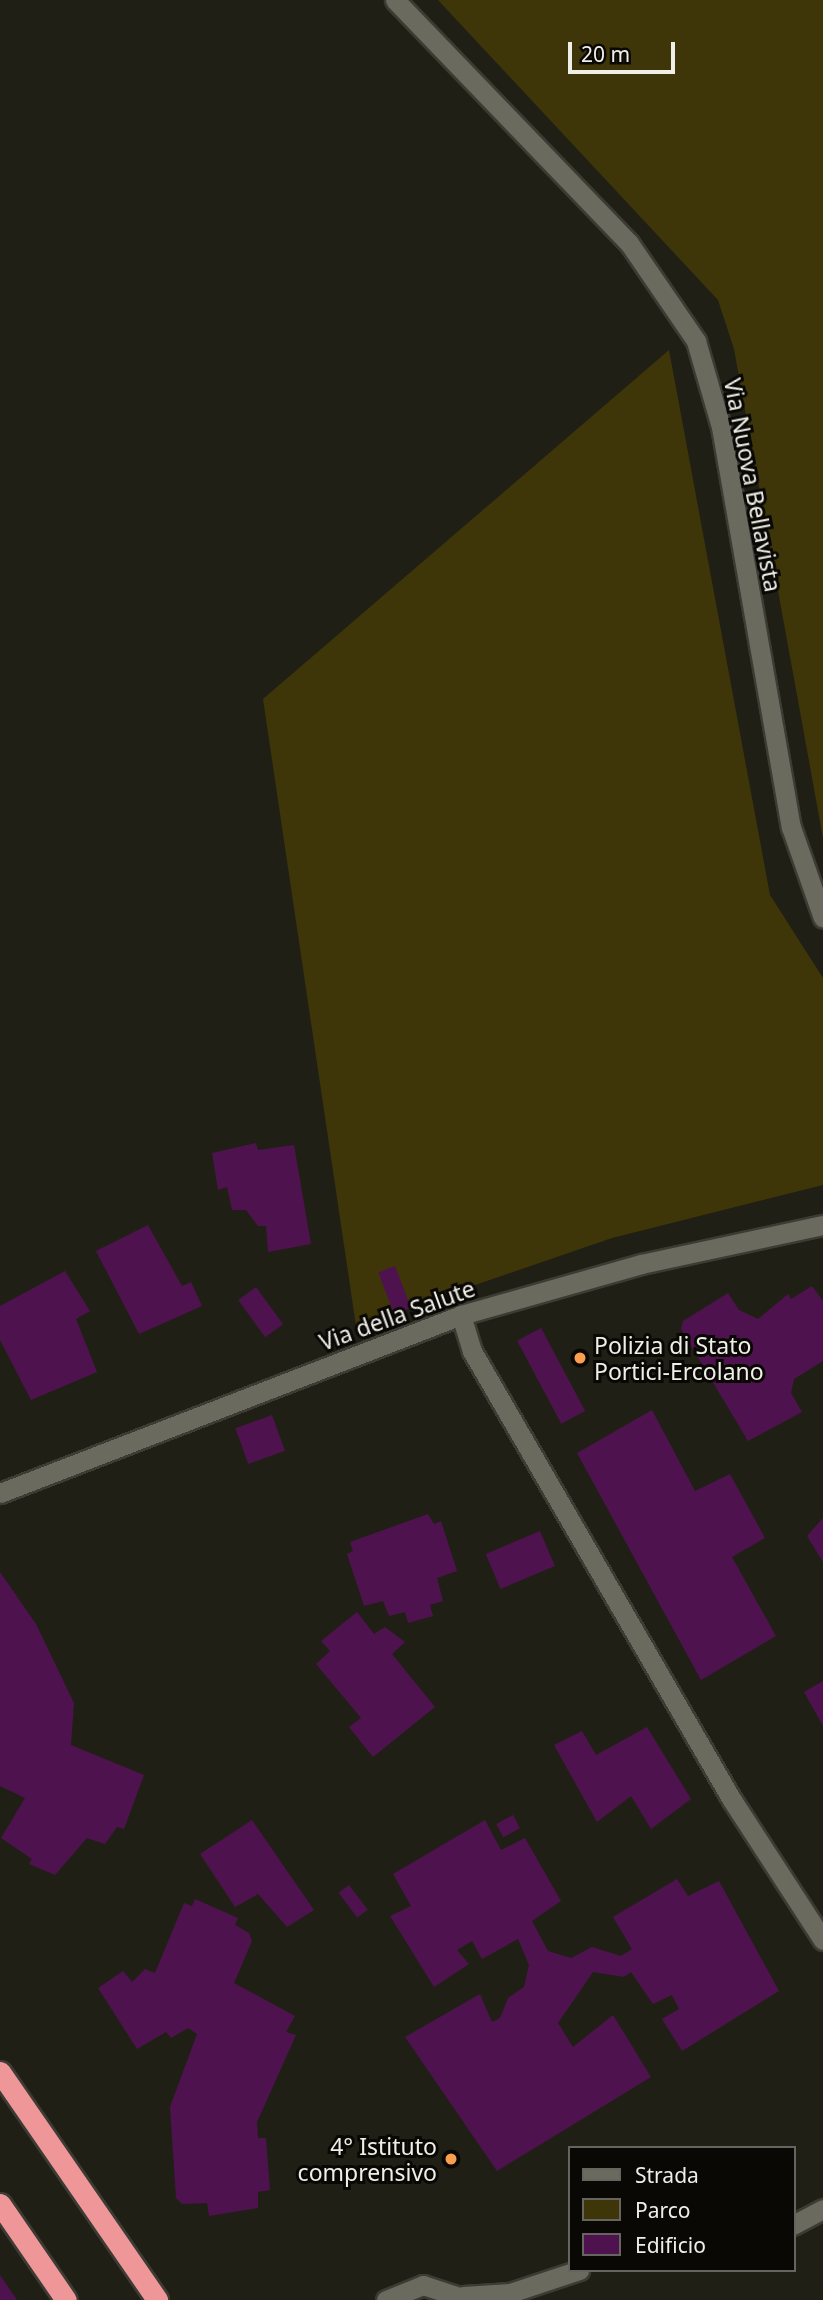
<!DOCTYPE html>
<meta charset="utf-8">
<style>
body{margin:0}
#map{position:relative;width:823px;height:2300px;overflow:hidden;background:#201f15;font-family:"Noto Sans",sans-serif}
div>[style]{position:absolute}
[style*='--x']{left:calc(var(--x)*1px);top:calc(var(--y)*1px);width:calc(var(--w)*1px);rotate:calc(var(--a)*1deg)}
.green>*{inset:0;background:#3e3608}
.building>*{inset:0;background:#4e134e;transform-origin:0 0}
.roads{filter:drop-shadow(2px 0 #3c3b34) drop-shadow(-2px 0 #3c3b34) drop-shadow(0 2px #3c3b34) drop-shadow(0 -2px #3c3b34)}
.minor>*{height:19px;margin:-9.5px;padding:0 9.5px;transform-origin:9.5px;border-radius:9.5px;background:#6b6a5e}
.motorway>*{height:21px;margin:-10.5px;padding:0 10.5px;transform-origin:10.5px;border-radius:10.5px;background:#ef9798}
.dots>*{width:19px;height:19px;translate:-50% -50%;box-sizing:border-box;border:4px solid #090805;border-radius:50%}
span{translate:-50% -50%;white-space:nowrap;text-align:center;line-height:1.15;-webkit-text-stroke:6px #090805;paint-order:stroke}
.street-label{font-size:23px;color:#efeee7}
.poi-label{font-size:23px;color:#efeee7}
.left{translate:0 -50%;text-align:left}
.right{translate:-100% -50%;text-align:right}
.legend{position:absolute;left:568px;top:2146px;width:228px;height:126px;box-sizing:border-box;background:#090805;border:2px solid #65645f;margin:0;padding:9px 12px;list-style:none;font-size:21px;color:#efeee7}
.legend li{display:flex;align-items:center;gap:14px;height:35px}
.legend b{width:35px;border:2px solid #65645f}
.scale{position:absolute;left:568px;top:42px;width:107px;height:32px;box-sizing:border-box;border:4px solid #efeee7;border-top:0;padding-left:9px;font-size:21px;line-height:24px;white-space:nowrap;color:#efeee7;-webkit-text-stroke:5px #090805;paint-order:stroke}
</style>
<div id="map">
<div class="green">
<div style="clip-path:polygon(438px 0,823px 0,823px 838px,734px 349px,718px 300px)"></div>
<div style="clip-path:polygon(669px 350px,770px 895px,823px 978px,823px 1185px,612px 1238px,356px 1326px,263px 699px)"></div>
</div>
<div class="building">
<div style="clip-path:polygon(256px 1143px,258px 1150px,294px 1145px,311px 1244px,268px 1252px,266px 1226px,258px 1226px,246px 1210px,232px 1210px,227px 1187px,218px 1190px,212px 1153px)"></div>
<div style="clip-path:polygon(148px 1225px,182px 1286px,191px 1282px,202px 1306px,139px 1334px,96px 1251px)"></div>
<div style="left:395px;top:1266px;width:45px;height:18px;rotate:69deg"></div>
<div style="clip-path:polygon(65px 1271px,90px 1311px,76px 1319px,97px 1372px,31px 1400px,0 1340px,0 1306px)"></div>
<div style="clip-path:polygon(812px 1286px,823px 1301px,823px 1361px,794px 1379px,791px 1393px,802px 1412px,748px 1441px,681px 1329px,683px 1321px,728px 1293px,739px 1310px,758px 1319px,788px 1294px,791px 1299px)"></div>
<div style="left:256px;top:1287px;width:46px;height:22px;rotate:54deg"></div>
<div style="left:541px;top:1328px;width:94px;height:27px;rotate:62deg"></div>
<div style="clip-path:polygon(652px 1410px,695px 1491px,730px 1474px,765px 1538px,732px 1557px,776px 1636px,701px 1680px,577px 1453px)"></div>
<div style="left:272px;top:1415px;width:38px;height:39px;rotate:70deg"></div>
<div style="clip-path:polygon(428px 1514px,434px 1524px,441px 1521px,457px 1571px,437px 1578px,443px 1601px,430px 1605px,433px 1616px,408px 1623px,405px 1612px,389px 1616px,383px 1601px,364px 1606px,347px 1554px,353px 1551px,350px 1542px)"></div>
<div style="clip-path:polygon(823px 1518px,823px 1562px,807px 1536px)"></div>
<div style="left:540px;top:1531px;width:38px;height:59px;rotate:67deg"></div>
<div style="clip-path:polygon(0 1572px,36px 1624px,74px 1703px,71px 1745px,144px 1775px,124px 1829px,117px 1827px,105px 1844px,87px 1838px,55px 1875px,29px 1864px,32px 1859px,1px 1838px,25px 1798px,0 1786px)"></div>
<div style="clip-path:polygon(357px 1612px,374px 1634px,385px 1627px,405px 1642px,392px 1654px,435px 1707px,373px 1757px,349px 1727px,361px 1718px,316px 1664px,330px 1651px,321px 1641px)"></div>
<div style="clip-path:polygon(823px 1681px,823px 1726px,804px 1692px)"></div>
<div style="clip-path:polygon(647px 1727px,691px 1799px,651px 1829px,631px 1796px,597px 1822px,554px 1745px,582px 1731px,596px 1755px)"></div>
<div style="left:513px;top:1815px;width:15px;height:19px;rotate:62deg"></div>
<div style="clip-path:polygon(252px 1820px,314px 1910px,287px 1927px,258px 1894px,235px 1907px,200px 1854px)"></div>
<div style="clip-path:polygon(485px 1820px,501px 1850px,525px 1838px,561px 1901px,532px 1921px,548px 1951px,571px 1958px,592px 1947px,621px 1956px,632px 1949px,613px 1917px,677px 1879px,688px 1896px,719px 1881px,779px 1991px,682px 2051px,662px 2019px,679px 2009px,672px 1995px,653px 2004px,631px 1972px,624px 1977px,593px 1972px,558px 2023px,573px 2047px,613px 2015px,651px 2077px,497px 2171px,405px 2037px,480px 1994px,492px 2022px,500px 2018px,508px 1998px,524px 1987px,529px 1965px,518px 1939px,482px 1959px,472px 1941px,457px 1950px,469px 1964px,434px 1987px,390px 1916px,411px 1906px,393px 1874px)"></div>
<div style="left:349px;top:1885px;width:31px;height:13px;rotate:53deg"></div>
<div style="clip-path:polygon(195px 1899px,238px 1918px,235px 1925px,249px 1933px,252px 1941px,234px 1983px,295px 2016px,286px 2032px,296px 2035px,257px 2122px,258px 2138px,266px 2138px,270px 2190px,258px 2192px,258px 2208px,209px 2216px,207px 2203px,182px 2204px,176px 2198px,170px 2107px,197px 2034px,188px 2028px,171px 2038px,166px 2032px,137px 2049px,98px 1988px,123px 1971px,132px 1982px,145px 1969px,155px 1973px,184px 1903px,192px 1906px)"></div>
<div style="clip-path:polygon(0 2275px,17px 2300px,0 2300px)"></div>
</div>
<div class="roads">
<div class="minor">
<div style="--x:395;--y:0;--w:337;--a:46.1"></div>
<div style="--x:629;--y:243;--w:119;--a:55.6"></div>
<div style="--x:696;--y:341;--w:90;--a:73.8"></div>
<div style="--x:721;--y:427;--w:406;--a:80.1"></div>
<div style="--x:791;--y:827;--w:96;--a:70.6"></div>
<div style="--x:461;--y:1315;--w:38;--a:73"></div>
<div style="--x:472;--y:1351;--w:519;--a:59.93"></div>
<div style="--x:732;--y:1800;--w:167;--a:57"></div>
<div style="--x:0;--y:1493;--w:494;--a:-21.1"></div>
<div style="--x:461;--y:1315;--w:187;--a:-15.8"></div>
<div style="--x:641;--y:1264;--w:186;--a:-12.1"></div>
<div style="--x:793;--y:2225;--w:34;--a:-28"></div>
<div style="--x:463;--y:2296;--w:47;--a:-3.7"></div>
<div style="--x:510;--y:2293;--w:73;--a:-18.4"></div>
<div style="--x:386;--y:2300;--w:40;--a:-22"></div>
<div style="--x:423;--y:2285;--w:47;--a:18.4"></div>
</div>
<div class="motorway">
<div style="--x:0;--y:2072;--w:277;--a:55.4"></div>
<div style="--x:0;--y:2204;--w:116;--a:55.5"></div>
</div>
</div>
<div class="dots">
<div style="left:580px;top:1358px;background:#fa9f4f"></div>
<div style="left:451px;top:2159px;background:#fa9f4f"></div>
</div>
<div class="street-label">
<span style="left:753px;top:485px;rotate:79deg">Via Nuova Bellavista</span>
<span style="left:397px;top:1315px;rotate:-20deg">Via della Salute</span>
</div>
<div class="poi-label">
<span class="left" style="left:594px;top:1358px">Polizia di Stato<br>Portici-Ercolano</span>
<span class="right" style="left:437px;top:2159px">4° Istituto<br>comprensivo</span>
</div>
<ul class="legend">
<li><b style="height:9px;background:#6b6a5e"></b>Strada</li>
<li><b style="height:19px;background:#3e3608"></b>Parco</li>
<li><b style="height:19px;background:#4e134e"></b>Edificio</li>
</ul>
<div class="scale">20 m</div>
</div>
